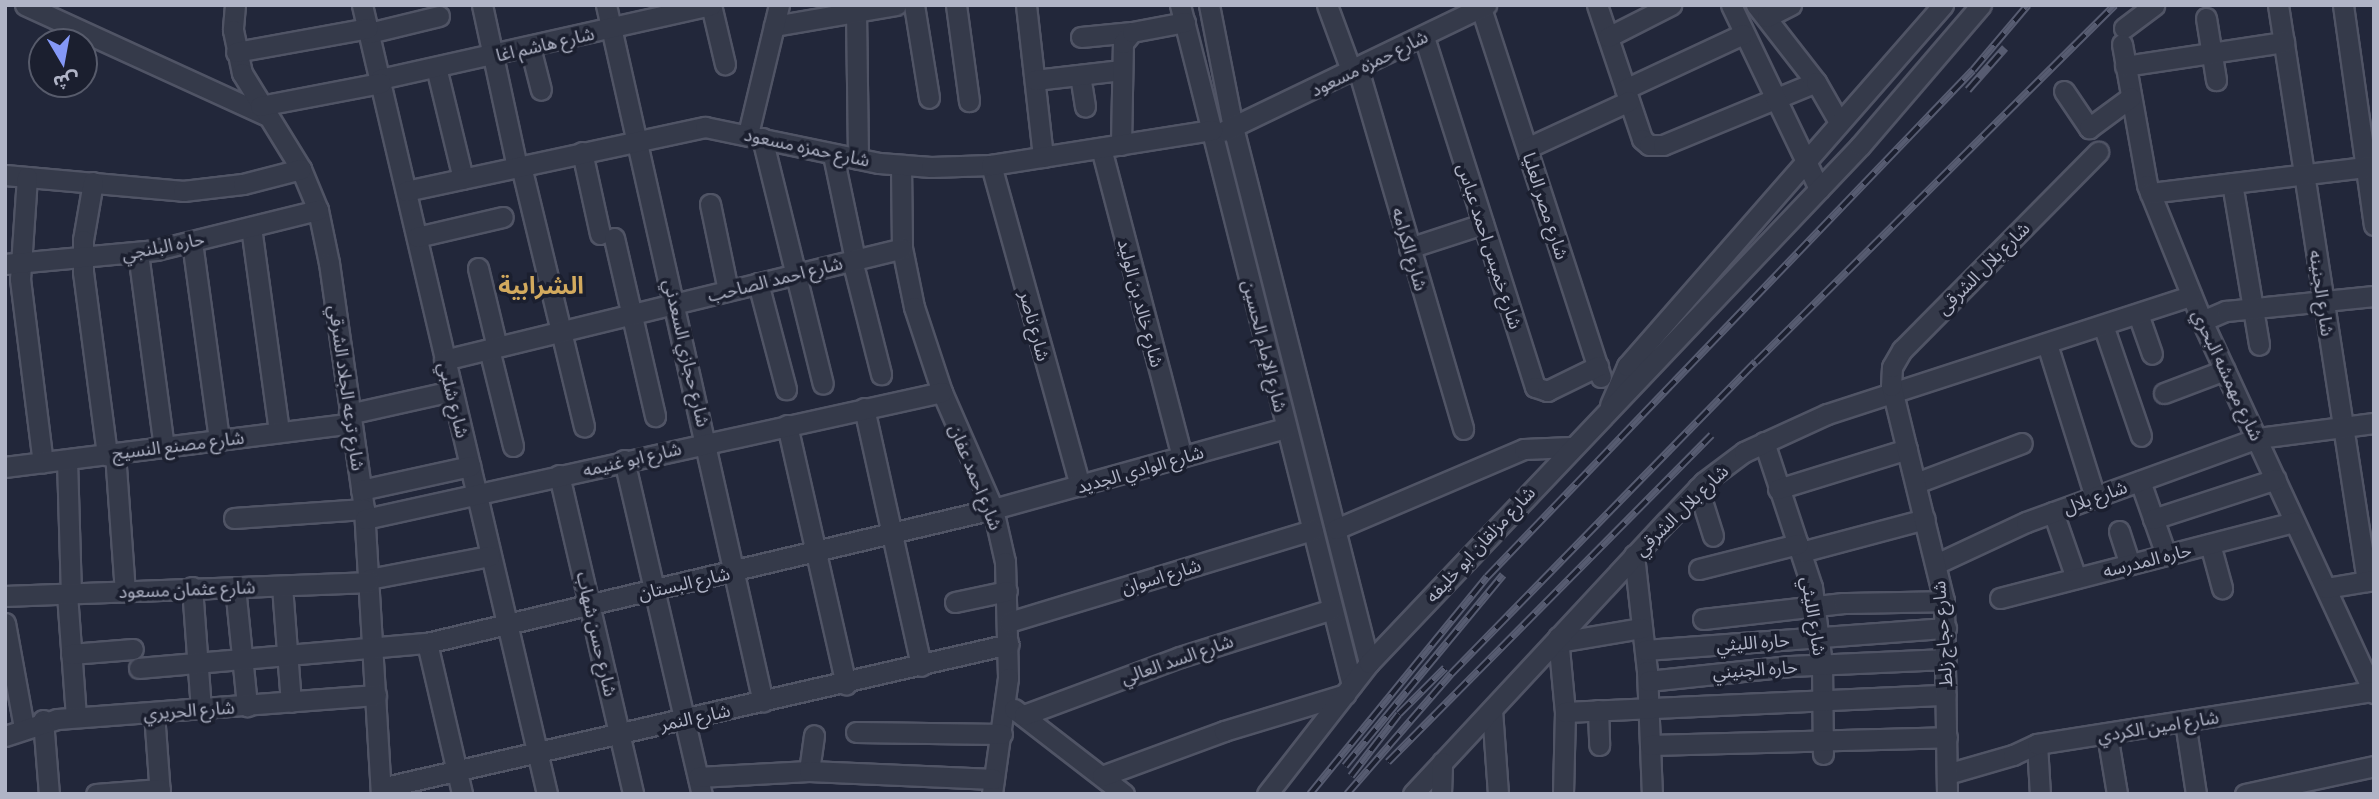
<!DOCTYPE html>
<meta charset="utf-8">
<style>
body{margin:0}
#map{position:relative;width:2379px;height:799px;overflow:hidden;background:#22273a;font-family:Commissioner,"Noto Sans Arabic",sans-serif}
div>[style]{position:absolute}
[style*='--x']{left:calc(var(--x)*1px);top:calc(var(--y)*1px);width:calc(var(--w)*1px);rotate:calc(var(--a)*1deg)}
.roads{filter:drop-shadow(2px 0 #505465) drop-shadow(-2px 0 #505465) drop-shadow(0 2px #505465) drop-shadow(0 -2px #505465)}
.minor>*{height:19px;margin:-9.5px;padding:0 9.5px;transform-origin:9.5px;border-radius:9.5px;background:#353a4a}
.rail>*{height:8px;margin-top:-4px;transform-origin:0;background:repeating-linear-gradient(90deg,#1b1f2f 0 16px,#575c71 0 32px);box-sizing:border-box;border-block:2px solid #575c71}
span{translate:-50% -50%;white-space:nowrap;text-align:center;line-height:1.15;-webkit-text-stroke:7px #1b1f2f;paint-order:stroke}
.street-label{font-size:18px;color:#b0b4c6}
.district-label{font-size:24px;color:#d3aa5e;font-weight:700}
.frame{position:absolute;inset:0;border:7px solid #b0b4c6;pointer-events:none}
.north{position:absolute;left:28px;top:28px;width:70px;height:70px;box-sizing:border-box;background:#1b1f2f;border:2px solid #575b6b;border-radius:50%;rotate:170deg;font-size:19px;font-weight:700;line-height:28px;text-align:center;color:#b0b4c6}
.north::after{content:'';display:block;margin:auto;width:24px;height:32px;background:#8498f7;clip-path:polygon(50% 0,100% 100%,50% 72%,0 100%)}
</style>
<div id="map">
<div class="roads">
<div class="minor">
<div style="--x:25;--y:5;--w:264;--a:24.6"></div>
<div style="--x:235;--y:5;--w:25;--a:95"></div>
<div style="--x:233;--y:30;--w:44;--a:78.2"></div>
<div style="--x:242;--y:73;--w:113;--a:58.4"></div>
<div style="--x:301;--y:169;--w:44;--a:67.5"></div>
<div style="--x:318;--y:210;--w:54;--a:78.3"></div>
<div style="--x:329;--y:263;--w:248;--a:81.9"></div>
<div style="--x:364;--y:509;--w:286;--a:86.6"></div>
<div style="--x:362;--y:5;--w:810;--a:76.8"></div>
<div style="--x:482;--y:5;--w:166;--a:77.8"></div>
<div style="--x:606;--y:5;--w:714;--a:77.31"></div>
<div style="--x:711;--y:5;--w:61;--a:76.7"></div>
<div style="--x:914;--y:5;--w:94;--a:80.8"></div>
<div style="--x:956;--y:5;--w:97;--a:82.3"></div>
<div style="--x:1026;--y:5;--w:153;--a:83.6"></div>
<div style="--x:1180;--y:5;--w:701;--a:75.81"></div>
<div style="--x:1209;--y:5;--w:124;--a:78.9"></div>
<div style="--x:1233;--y:127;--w:553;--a:75.76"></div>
<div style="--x:1327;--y:5;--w:72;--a:69.8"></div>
<div style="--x:1597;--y:5;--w:141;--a:71.4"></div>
<div style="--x:1642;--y:139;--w:9;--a:41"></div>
<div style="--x:1649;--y:145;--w:14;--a:0"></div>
<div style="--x:1663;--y:145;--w:165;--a:-22.4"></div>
<div style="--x:1731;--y:5;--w:204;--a:64.4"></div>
<div style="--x:1756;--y:5;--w:98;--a:52.1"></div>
<div style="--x:1816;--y:82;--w:46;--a:60.1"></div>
<div style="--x:2278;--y:5;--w:583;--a:81.22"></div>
<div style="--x:2343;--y:5;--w:222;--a:82"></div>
<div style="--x:1481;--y:8;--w:388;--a:72"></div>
<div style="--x:856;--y:12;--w:147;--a:89.2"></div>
<div style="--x:1767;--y:17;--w:27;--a:-27"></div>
<div style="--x:2206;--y:18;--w:63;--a:80.8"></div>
<div style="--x:774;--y:26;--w:124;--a:-9.8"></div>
<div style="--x:2124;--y:28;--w:38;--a:-37"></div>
<div style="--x:369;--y:33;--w:72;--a:-13.7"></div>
<div style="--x:1081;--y:37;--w:51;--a:-5.6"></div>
<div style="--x:1424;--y:37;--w:367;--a:72.4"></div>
<div style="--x:1535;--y:387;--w:13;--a:18"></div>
<div style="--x:1547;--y:391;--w:57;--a:-26.1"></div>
<div style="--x:1608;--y:37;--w:71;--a:-26.9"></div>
<div style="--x:2122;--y:44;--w:143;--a:79.9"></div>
<div style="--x:2147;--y:185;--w:147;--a:68"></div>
<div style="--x:2202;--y:321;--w:410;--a:65.2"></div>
<div style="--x:530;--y:47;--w:44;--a:75.7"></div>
<div style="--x:236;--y:52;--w:134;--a:-10.3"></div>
<div style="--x:2125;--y:66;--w:161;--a:-8.6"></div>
<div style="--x:436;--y:67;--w:115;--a:76.4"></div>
<div style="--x:1358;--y:69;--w:375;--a:73.7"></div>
<div style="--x:1080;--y:75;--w:32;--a:81"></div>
<div style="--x:380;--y:79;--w:339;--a:-12.6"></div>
<div style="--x:1035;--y:80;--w:87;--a:-6.6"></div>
<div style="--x:1625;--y:89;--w:130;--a:-25"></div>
<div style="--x:2064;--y:91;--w:45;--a:56"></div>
<div style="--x:2089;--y:128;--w:52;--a:-36.4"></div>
<div style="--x:260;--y:106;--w:123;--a:-10.8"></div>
<div style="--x:1224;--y:131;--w:291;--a:-25.7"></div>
<div style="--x:748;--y:134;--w:133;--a:-76.5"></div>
<div style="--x:762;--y:138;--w:253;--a:76.1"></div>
<div style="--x:1121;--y:145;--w:102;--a:-88.9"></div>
<div style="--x:1123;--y:43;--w:14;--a:-51"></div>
<div style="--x:1132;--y:32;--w:54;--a:-10.7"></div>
<div style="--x:1101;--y:148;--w:319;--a:75.3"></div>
<div style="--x:1527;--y:148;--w:112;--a:-24.7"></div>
<div style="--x:582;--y:152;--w:84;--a:77.6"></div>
<div style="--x:833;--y:155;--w:106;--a:78.1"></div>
<div style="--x:901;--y:165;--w:83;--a:89.3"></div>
<div style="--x:902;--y:248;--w:60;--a:78.5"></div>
<div style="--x:914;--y:307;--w:89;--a:71.8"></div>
<div style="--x:942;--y:392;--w:128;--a:66.4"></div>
<div style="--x:993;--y:509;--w:54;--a:77.2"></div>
<div style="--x:1005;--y:562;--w:116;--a:88.5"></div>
<div style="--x:1008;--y:678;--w:117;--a:97.9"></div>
<div style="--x:991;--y:165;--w:333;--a:74.5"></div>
<div style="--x:521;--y:166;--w:268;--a:76.4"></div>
<div style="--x:5;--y:175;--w:179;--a:5.1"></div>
<div style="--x:183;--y:191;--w:60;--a:-6.7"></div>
<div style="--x:243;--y:184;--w:60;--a:-14.5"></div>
<div style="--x:27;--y:177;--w:102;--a:93.9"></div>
<div style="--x:20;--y:279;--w:185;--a:82.9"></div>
<div style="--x:93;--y:182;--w:59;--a:99.8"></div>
<div style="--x:83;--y:240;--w:32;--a:90"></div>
<div style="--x:83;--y:272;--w:185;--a:82.5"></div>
<div style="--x:2232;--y:183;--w:164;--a:80.5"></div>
<div style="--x:406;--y:191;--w:306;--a:-12.1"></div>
<div style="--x:705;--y:127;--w:178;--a:11.7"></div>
<div style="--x:879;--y:163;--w:52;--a:4.4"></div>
<div style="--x:931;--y:167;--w:60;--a:-1.9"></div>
<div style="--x:991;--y:165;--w:224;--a:-9"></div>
<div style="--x:2150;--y:193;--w:226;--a:-6.9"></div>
<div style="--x:710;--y:204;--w:88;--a:78.2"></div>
<div style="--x:251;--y:227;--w:207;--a:82.2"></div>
<div style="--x:417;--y:237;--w:88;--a:-13.1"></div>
<div style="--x:614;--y:238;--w:183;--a:77"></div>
<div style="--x:192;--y:242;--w:200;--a:82.2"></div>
<div style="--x:1409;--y:248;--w:78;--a:-18"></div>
<div style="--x:138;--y:253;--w:196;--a:82.4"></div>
<div style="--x:852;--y:260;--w:118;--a:75.7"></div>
<div style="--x:5;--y:264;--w:152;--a:-5.3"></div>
<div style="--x:156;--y:250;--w:167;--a:-13.9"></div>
<div style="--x:478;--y:268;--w:81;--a:76.5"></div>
<div style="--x:758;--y:283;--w:110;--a:75.2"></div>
<div style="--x:2138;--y:314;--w:42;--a:70.7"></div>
<div style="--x:2202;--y:321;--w:26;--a:-23"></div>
<div style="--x:2226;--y:311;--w:149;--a:-5.8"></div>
<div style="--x:2103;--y:325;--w:117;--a:71.1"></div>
<div style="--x:2047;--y:344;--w:160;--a:72.6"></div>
<div style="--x:489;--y:349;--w:100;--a:76.1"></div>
<div style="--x:444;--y:360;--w:471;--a:-13.7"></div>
<div style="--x:2164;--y:393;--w:65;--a:-20.7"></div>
<div style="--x:1610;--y:405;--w:43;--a:-66.4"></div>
<div style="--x:1627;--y:366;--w:480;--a:-48.8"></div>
<div style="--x:864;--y:408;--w:264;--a:77.5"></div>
<div style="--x:349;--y:414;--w:106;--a:-12.6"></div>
<div style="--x:787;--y:425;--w:266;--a:77.2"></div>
<div style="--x:1764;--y:442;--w:153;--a:71.7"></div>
<div style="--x:1812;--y:587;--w:78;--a:82.6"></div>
<div style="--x:1822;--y:664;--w:90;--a:89.4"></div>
<div style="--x:115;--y:453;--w:138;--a:85.9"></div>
<div style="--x:67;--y:460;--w:133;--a:88.3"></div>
<div style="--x:624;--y:460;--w:343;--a:76.9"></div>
<div style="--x:5;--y:467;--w:349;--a:-7.2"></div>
<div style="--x:559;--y:475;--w:327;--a:76.9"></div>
<div style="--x:2140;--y:481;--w:78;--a:70.6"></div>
<div style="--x:1916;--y:483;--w:113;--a:-20.7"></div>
<div style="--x:1698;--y:488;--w:50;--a:72.6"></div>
<div style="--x:1778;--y:489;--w:135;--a:-17.2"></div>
<div style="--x:361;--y:490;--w:112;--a:-12.4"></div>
<div style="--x:2053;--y:512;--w:70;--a:70.8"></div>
<div style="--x:234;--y:518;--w:130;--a:-4"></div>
<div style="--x:365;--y:519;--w:591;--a:-12.41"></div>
<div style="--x:2153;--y:519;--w:129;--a:-18"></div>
<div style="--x:1336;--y:529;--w:204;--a:-23.1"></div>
<div style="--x:1524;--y:449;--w:47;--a:-2.4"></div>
<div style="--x:2119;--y:531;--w:35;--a:72"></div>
<div style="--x:2210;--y:544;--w:46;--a:74.7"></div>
<div style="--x:1801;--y:552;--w:128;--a:-14.9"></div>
<div style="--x:1634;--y:555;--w:117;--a:83.6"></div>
<div style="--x:1647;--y:671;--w:123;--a:87.7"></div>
<div style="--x:1936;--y:564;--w:99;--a:-25"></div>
<div style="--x:2026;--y:522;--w:247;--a:-19.9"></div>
<div style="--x:2258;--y:438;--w:117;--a:-7.4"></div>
<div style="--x:1699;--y:569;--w:102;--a:-14.2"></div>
<div style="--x:369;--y:579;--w:123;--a:-10.8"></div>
<div style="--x:282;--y:586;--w:116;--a:85.6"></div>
<div style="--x:192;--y:587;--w:122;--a:85.8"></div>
<div style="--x:235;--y:587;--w:120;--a:84.2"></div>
<div style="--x:2326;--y:588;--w:49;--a:-9.5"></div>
<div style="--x:67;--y:594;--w:123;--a:85.8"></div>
<div style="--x:5;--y:596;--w:364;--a:-2.2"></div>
<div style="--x:2000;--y:598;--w:304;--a:-14.5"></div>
<div style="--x:955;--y:602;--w:53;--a:-11.9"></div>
<div style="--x:1703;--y:619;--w:141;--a:-6.5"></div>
<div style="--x:1843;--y:603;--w:101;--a:-1.1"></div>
<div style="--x:1009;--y:622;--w:317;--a:-16.9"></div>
<div style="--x:5;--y:623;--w:107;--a:79.7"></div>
<div style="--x:1558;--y:637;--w:75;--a:84.7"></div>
<div style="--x:1565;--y:712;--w:82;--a:91.4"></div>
<div style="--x:1559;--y:642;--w:84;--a:-9.6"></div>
<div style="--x:427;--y:643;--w:155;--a:76.9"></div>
<div style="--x:1645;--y:650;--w:302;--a:-4.2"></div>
<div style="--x:71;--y:654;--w:62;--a:-4.6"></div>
<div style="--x:139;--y:668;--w:289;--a:-5"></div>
<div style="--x:427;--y:643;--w:582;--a:-13.32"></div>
<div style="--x:993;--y:509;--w:304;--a:-15.5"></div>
<div style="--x:1648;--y:681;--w:143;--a:-6"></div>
<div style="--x:1790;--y:666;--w:156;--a:-2.6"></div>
<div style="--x:1014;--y:709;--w:139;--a:37.7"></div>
<div style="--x:1492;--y:710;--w:84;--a:85.9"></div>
<div style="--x:1598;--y:710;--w:35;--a:88"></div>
<div style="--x:1565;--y:712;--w:381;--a:-2.6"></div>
<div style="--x:154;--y:713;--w:81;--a:85.8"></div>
<div style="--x:1024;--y:715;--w:166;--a:-20.4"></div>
<div style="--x:1180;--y:657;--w:159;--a:-17.5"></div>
<div style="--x:43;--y:720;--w:74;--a:85.4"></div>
<div style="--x:2185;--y:722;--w:73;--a:81.3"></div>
<div style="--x:856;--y:732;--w:146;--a:0.8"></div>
<div style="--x:2107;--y:734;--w:61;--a:80.5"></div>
<div style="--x:5;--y:736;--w:55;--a:-18.1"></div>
<div style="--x:57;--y:719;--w:320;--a:-4.3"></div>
<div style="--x:2037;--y:744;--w:50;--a:86.6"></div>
<div style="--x:1650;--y:745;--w:297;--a:-1.5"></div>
<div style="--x:809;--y:771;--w:36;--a:-82"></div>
<div style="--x:1947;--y:774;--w:69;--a:-16.1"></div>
<div style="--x:2013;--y:755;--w:26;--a:-25"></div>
<div style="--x:2037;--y:744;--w:340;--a:-9"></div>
<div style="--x:1102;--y:776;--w:130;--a:-20.2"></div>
<div style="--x:1224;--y:731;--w:127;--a:-16.9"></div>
<div style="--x:698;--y:777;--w:111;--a:-3.1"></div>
<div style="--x:809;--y:771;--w:185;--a:2.5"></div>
<div style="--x:381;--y:788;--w:644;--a:-12.91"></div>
<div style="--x:96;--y:794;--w:64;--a:-4.5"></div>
<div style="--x:1267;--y:794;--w:166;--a:-52.1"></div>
<div style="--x:1369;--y:663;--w:713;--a:-46.48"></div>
<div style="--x:1860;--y:146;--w:186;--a:-49.4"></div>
<div style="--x:1413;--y:794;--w:374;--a:-47.1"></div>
<div style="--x:1668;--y:520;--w:52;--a:-46.5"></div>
<div style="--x:1704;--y:482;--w:50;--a:-36.9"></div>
<div style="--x:1744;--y:452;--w:91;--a:-24.6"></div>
<div style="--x:1827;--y:414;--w:383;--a:-18"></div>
<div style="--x:1441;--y:794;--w:32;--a:-88"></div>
<div style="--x:1947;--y:794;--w:193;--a:-90.9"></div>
<div style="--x:1944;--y:601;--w:221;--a:-103.8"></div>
<div style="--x:1891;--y:386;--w:19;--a:-87"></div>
<div style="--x:1892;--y:367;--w:20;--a:-60"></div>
<div style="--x:1902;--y:350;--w:279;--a:-45.3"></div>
<div style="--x:2245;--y:794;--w:132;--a:-12.2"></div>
</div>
</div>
<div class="rail">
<div style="--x:1968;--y:90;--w:56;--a:-48.6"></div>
<div style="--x:1388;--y:762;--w:460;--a:-45.3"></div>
<div style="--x:1345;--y:766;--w:248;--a:-50.4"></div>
<div style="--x:1351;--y:776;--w:78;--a:-52.3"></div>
<div style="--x:1399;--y:714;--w:65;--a:-45"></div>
<div style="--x:1310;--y:794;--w:280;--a:-50.8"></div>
<div style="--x:1487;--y:577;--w:702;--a:-46.21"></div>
<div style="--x:1973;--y:70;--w:85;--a:-49.8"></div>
<div style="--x:1347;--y:794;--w:159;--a:-49.1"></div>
<div style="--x:1451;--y:674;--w:436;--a:-45.7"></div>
<div style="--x:1756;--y:362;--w:506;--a:-44.84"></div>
</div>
<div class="street-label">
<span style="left:545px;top:44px;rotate:-13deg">شارع هاشم اغا</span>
<span style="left:1369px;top:63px;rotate:-26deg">شارع حمزه مسعود</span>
<span style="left:807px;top:147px;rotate:12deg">شارع حمزه مسعود</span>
<span style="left:1546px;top:206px;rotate:72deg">شارع مصر العليا</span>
<span style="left:163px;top:246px;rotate:-11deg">حاره البلنجي</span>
<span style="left:1490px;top:246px;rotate:72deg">شارع خميس احمد عباس</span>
<span style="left:1410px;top:249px;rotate:74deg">شارع الكرامه</span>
<span style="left:1983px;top:268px;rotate:-45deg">شارع بلال الشرقى</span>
<span style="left:775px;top:279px;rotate:-14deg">شارع احمد الصاحب</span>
<span style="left:2322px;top:293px;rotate:82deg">شارع الجنينه</span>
<span style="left:1141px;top:303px;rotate:75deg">شارع خالد بن الوليد</span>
<span style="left:1035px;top:326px;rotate:75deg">شارع ناصر</span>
<span style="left:1265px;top:346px;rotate:76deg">شارع الإمام الحسين</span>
<span style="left:687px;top:353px;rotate:77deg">شارع حجازي السعدني</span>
<span style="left:2228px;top:375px;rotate:65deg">شارع مهمشه البحري</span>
<span style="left:347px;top:388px;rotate:82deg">شارع ترعه الجلاد الشرقي</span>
<span style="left:454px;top:400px;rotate:76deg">شارع شلبي</span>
<span style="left:178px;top:445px;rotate:-7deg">شارع مصنع النسيج</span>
<span style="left:632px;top:459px;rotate:-13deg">شارع ابو غنيمه</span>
<span style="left:1140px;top:469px;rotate:-16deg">شارع الوادي الجديد</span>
<span style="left:976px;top:477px;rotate:68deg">شارع احمد عفان</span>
<span style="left:2095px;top:497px;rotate:-20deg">شارع بلال</span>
<span style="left:1681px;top:510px;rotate:-44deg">شارع بلال الشرقي</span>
<span style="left:1480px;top:544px;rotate:-47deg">شارع مزلقان ابو خليفه</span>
<span style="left:2147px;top:560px;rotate:-14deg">حاره المدرسه</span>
<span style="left:1161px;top:576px;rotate:-17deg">شارع اسوان</span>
<span style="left:684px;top:583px;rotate:-13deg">شارع البستان</span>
<span style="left:187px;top:589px;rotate:-2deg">شارع عثمان مسعود</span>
<span style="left:1814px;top:616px;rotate:81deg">شارع الليثي</span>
<span style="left:597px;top:634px;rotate:77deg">شارع حسن شهاب</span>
<span style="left:1942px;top:634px;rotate:-94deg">شارع حجاج زلط</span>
<span style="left:1753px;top:642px;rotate:-4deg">حاره الليثي</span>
<span style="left:1177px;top:659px;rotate:-19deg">شارع السد العالي</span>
<span style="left:1755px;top:669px;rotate:-4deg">حاره الجنيني</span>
<span style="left:189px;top:710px;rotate:-4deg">شارع الحريري</span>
<span style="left:695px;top:717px;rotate:-12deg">شارع النمر</span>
<span style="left:2158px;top:726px;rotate:-9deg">شارع امين الكردي</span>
</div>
<div class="district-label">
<span style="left:541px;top:285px">الشرابية</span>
</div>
<div class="frame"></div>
<div class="north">ش</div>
</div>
